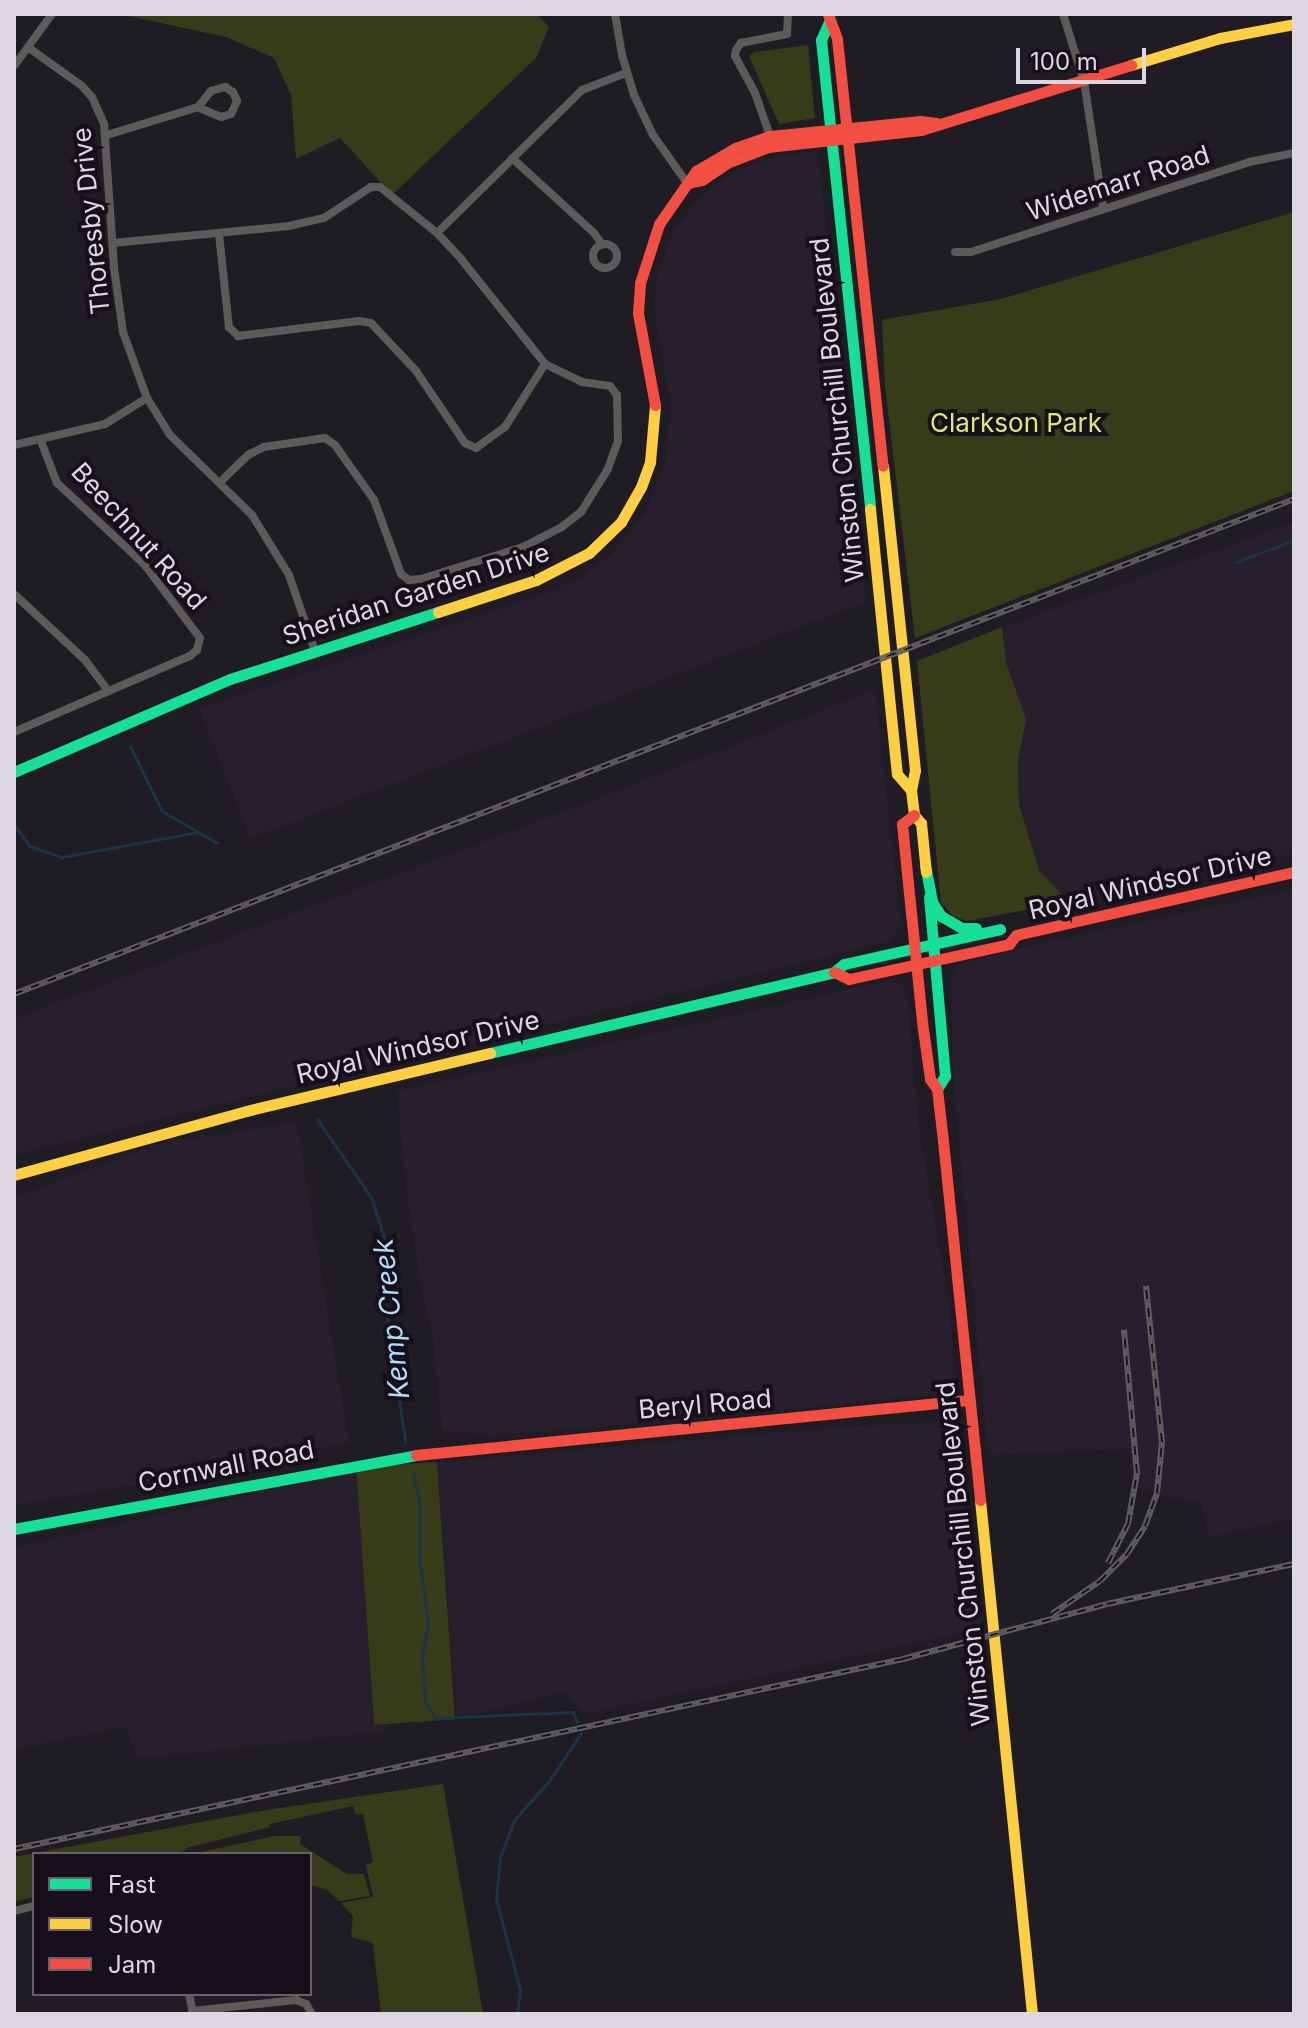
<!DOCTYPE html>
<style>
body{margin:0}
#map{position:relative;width:1308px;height:2028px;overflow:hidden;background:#201c23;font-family:Inter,sans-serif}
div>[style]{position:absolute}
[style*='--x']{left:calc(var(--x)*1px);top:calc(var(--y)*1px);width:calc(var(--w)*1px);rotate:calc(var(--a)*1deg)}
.built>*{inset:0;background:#271e2e}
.green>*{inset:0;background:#363b18;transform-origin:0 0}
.stream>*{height:3px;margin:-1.5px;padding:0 1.5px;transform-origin:1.5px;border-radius:1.5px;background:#1a3546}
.street>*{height:8px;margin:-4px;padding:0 4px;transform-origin:4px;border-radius:4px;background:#5d5a5a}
.street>.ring{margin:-4px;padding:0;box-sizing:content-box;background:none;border:8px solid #5d5a5a;border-radius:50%}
.fast>*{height:11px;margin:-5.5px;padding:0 5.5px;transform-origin:5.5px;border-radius:5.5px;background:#16e098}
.slow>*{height:11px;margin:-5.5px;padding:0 5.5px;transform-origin:5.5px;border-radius:5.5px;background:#ffcf43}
.jam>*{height:11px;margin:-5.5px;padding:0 5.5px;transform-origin:5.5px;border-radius:5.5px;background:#f24e42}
.rail>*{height:6px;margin-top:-3px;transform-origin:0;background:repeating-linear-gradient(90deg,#17101c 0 9px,#605d5f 0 18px);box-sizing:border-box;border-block:2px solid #605d5f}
span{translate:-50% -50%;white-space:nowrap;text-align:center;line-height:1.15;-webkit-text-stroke:8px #17101c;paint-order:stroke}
.street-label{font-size:26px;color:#dcd7e0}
.park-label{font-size:26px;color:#d6ec73}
.water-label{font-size:28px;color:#afdcf6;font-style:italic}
.frame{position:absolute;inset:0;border:16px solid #dcd7e0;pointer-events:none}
.legend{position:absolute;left:32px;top:1852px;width:280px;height:144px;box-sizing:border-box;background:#17101c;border:2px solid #66606a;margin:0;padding:10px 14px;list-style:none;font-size:24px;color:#dcd7e0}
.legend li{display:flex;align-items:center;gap:16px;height:40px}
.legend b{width:40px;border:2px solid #66606a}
.scale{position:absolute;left:1016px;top:48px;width:130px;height:36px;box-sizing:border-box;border:4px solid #dcd7e0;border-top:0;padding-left:10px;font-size:24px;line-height:28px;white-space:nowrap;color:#dcd7e0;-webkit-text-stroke:6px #17101c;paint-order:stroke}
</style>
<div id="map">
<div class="built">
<div style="clip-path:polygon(818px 151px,866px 602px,250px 839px,199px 708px,546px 593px,582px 576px,611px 554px,644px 514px,666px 459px,670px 402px,653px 305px,658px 271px,672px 233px,698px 198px,734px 171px,776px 156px)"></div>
<div style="clip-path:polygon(1294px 522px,1294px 853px,1069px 902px,1039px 870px,1019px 804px,1018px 762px,1026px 719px,1006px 662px,1002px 627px)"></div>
<div style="clip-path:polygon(875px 689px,901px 924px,892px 941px,14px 1155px,14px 1018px,570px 809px)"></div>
<div style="clip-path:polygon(1294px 889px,1294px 1519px,1209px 1537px,1201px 1501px,1169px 1498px,1134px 1487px,1129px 1449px,988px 1455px,953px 1078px,950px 980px,958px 966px,966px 962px,1044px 942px)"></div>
<div style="clip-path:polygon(884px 981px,899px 983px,907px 992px,919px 1128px,949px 1302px,956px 1380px,940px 1394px,739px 1415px,491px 1436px,442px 1430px,432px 1333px,420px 1282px,405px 1179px,397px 1091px)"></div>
<div style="clip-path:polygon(297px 1122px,349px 1442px,186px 1477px,14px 1505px,14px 1197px,160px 1143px)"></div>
<div style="clip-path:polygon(937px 1422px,954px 1435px,982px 1629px,587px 1714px,562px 1693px,457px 1719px,437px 1462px,839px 1427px)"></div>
<div style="clip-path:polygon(357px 1471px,387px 1731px,138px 1759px,125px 1727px,14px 1750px,14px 1547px)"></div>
</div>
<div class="green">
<div style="clip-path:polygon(119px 14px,537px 14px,549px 27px,536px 58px,392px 195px,340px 138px,296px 159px,291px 95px,274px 58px,226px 37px)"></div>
<div style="clip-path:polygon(808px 45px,815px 118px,779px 124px,749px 56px,755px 52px)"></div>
<div style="clip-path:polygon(1294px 212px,1294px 491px,915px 638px,885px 386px,882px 320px,1001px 299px)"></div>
<div style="clip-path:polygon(1002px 627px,1006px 662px,1026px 719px,1018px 762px,1019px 804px,1039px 870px,1069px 902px,967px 921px,954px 917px,941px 903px,917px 661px)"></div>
<div style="left:437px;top:1462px;width:258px;height:81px;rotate:86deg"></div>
<div style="clip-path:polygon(443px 1784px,483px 2014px,381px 2014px,373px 1943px,351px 1937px,353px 1916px,341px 1903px,373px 1897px,366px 1865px,373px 1862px,363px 1814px,355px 1814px,353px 1806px,270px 1824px,270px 1827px,190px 1847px,178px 1854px,34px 1854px,34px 1897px,14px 1902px,14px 1857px,266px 1810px)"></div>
<div style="clip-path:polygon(274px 1836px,301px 1836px,300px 1844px,347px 1874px,364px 1874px,370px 1896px,339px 1901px,327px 1890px,310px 1885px,310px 1854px,192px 1854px)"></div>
</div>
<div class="stream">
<div style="--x:1236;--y:562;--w:62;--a:-20.8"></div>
<div style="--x:130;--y:746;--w:72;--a:63.8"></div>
<div style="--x:162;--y:811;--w:39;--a:30"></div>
<div style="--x:14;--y:825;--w:26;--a:53"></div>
<div style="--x:30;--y:846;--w:34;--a:19"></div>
<div style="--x:62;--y:857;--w:138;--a:-10.4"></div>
<div style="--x:198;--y:832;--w:22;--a:30"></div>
<div style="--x:317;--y:1119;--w:95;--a:55.3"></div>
<div style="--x:371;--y:1197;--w:42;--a:72"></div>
<div style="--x:384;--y:1237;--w:32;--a:97"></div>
<div style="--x:380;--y:1269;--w:174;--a:81.7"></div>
<div style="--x:413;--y:1474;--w:27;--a:77"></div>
<div style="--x:419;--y:1500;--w:56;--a:90"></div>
<div style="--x:419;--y:1556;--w:67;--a:82.2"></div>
<div style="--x:428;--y:1622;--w:36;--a:100"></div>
<div style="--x:422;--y:1657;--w:45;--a:86.2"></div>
<div style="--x:425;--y:1702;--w:19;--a:58"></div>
<div style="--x:435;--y:1718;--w:138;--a:-2.5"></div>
<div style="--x:573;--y:1712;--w:11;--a:68"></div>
<div style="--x:517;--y:2014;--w:24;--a:-83"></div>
<div style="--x:520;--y:1990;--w:94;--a:-104.8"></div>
<div style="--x:496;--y:1899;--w:42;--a:-84.6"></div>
<div style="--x:500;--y:1857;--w:40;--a:-69"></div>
<div style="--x:514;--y:1820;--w:52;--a:-48.1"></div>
<div style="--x:549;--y:1781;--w:58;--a:-56.3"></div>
</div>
<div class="street">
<div style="--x:615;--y:14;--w:42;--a:80.3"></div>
<div style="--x:622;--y:55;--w:42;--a:73.3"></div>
<div style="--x:634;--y:95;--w:44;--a:64.6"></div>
<div style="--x:653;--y:135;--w:59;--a:54.7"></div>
<div style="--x:1063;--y:14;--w:70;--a:72.6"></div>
<div style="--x:1084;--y:81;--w:127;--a:81.4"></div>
<div style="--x:29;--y:48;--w:65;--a:35.6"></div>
<div style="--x:82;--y:86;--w:15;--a:48"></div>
<div style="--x:92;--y:97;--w:30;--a:66"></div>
<div style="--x:104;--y:124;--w:144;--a:86"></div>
<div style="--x:114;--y:268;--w:65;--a:82"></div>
<div style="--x:123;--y:332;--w:70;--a:70"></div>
<div style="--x:147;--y:398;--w:44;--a:58.1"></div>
<div style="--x:170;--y:435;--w:115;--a:44.3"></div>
<div style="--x:252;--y:515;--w:70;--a:58.3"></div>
<div style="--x:289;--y:575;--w:80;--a:71.1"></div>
<div style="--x:14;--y:66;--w:64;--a:-53.8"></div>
<div style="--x:225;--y:87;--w:9;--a:32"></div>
<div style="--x:233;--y:92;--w:10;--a:66"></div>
<div style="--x:237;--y:101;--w:14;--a:115"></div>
<div style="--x:231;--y:114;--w:10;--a:163"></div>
<div style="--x:221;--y:117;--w:25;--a:-157"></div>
<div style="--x:198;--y:107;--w:21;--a:-51"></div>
<div style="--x:211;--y:91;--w:15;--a:-16"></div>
<div style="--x:107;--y:135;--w:95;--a:-17.1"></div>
<div style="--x:770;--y:136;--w:46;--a:-109.2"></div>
<div style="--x:755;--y:93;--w:42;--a:-118.4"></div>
<div style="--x:735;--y:56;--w:6;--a:-81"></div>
<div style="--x:736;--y:50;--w:9;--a:-54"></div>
<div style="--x:741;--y:43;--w:47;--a:-11.1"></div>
<div style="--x:787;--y:34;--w:20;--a:-87"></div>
<div style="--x:512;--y:158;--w:111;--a:42.4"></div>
<div style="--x:594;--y:233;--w:14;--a:54"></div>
<div style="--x:437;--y:233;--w:204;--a:-44.6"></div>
<div style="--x:582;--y:90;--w:47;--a:-21.1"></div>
<div style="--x:219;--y:234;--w:94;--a:83.9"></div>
<div style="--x:229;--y:327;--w:13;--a:45"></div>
<div style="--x:238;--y:336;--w:122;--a:-7.1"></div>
<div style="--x:359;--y:321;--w:12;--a:9"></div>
<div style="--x:371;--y:323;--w:66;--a:46.8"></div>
<div style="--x:416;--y:371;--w:87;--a:55.8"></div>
<div style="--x:465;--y:443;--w:12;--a:24"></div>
<div style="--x:476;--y:448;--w:36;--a:-36"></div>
<div style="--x:505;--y:427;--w:75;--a:-57.6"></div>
<div style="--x:113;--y:243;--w:177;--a:-5.5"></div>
<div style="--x:289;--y:226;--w:36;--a:-13"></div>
<div style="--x:324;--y:218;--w:56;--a:-33.4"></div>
<div style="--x:371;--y:187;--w:9;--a:0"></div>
<div style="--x:380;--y:187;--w:73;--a:38.9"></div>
<div style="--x:437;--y:233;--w:35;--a:47"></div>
<div style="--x:461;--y:259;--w:134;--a:51.3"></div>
<div style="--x:545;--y:364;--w:41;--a:25.9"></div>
<div style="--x:582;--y:382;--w:28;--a:8"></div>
<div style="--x:610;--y:386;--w:11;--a:52"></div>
<div style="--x:617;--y:395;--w:46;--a:88.8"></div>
<div style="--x:618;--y:441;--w:30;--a:110"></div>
<div style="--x:608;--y:469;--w:51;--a:122.1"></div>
<div style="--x:581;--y:512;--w:24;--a:142"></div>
<div style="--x:562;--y:527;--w:44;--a:152.9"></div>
<div style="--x:523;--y:547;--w:107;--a:162.6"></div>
<div style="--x:421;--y:579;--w:12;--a:175"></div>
<div style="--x:409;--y:580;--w:10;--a:-143"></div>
<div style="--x:401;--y:574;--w:79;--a:-110"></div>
<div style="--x:374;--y:500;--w:67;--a:-125.3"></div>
<div style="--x:335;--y:445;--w:12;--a:-145"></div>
<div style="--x:325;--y:438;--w:62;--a:171.6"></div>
<div style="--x:264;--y:447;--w:18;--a:153"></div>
<div style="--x:248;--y:455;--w:40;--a:136"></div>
<div class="ring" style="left:593px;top:244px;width:16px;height:16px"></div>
<div style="--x:955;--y:252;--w:16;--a:0"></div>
<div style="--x:971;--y:252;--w:292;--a:-17.9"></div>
<div style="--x:1249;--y:162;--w:46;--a:-11.3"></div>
<div style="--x:14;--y:445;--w:93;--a:-13"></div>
<div style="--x:105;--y:424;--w:49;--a:-31.8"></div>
<div style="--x:14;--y:594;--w:97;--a:42.9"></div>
<div style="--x:85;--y:660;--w:39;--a:53"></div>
<div style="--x:14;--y:732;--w:192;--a:-23.4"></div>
<div style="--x:190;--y:656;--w:9;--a:-41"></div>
<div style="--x:197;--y:650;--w:12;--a:-76"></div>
<div style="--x:200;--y:638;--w:93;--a:-127.1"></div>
<div style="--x:144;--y:564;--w:119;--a:-137"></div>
<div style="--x:57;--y:483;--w:45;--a:-110.9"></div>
<div style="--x:14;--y:1911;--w:21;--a:-14"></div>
<div style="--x:189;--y:1994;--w:19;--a:78"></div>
<div style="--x:192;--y:2011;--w:105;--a:-6"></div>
<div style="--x:296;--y:2000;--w:11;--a:22"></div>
<div style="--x:306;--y:2004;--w:12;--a:59"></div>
</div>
<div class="fast">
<div style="--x:829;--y:22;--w:20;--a:114"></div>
<div style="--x:821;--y:40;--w:472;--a:84"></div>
<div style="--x:14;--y:772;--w:235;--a:-23.3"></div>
<div style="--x:230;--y:679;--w:219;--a:-17.9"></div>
<div style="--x:925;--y:865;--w:38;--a:79"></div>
<div style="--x:932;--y:902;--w:17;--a:57"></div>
<div style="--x:941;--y:916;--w:24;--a:30"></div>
<div style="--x:962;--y:928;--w:14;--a:0"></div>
<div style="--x:929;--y:897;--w:180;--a:84.9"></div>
<div style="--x:945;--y:1076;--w:15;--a:122"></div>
<div style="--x:490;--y:1053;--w:353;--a:-13.2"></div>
<div style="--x:834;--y:972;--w:13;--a:-39"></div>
<div style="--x:844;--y:964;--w:160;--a:-12.6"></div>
<div style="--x:14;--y:1529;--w:409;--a:-10.4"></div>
</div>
<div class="slow">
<div style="--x:1131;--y:65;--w:93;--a:-16.9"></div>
<div style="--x:1220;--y:38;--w:75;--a:-10.7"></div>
<div style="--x:883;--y:466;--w:306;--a:84"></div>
<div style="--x:915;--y:770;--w:20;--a:101"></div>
<div style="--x:911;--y:790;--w:25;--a:83"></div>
<div style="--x:914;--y:815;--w:11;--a:49"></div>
<div style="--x:921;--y:823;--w:49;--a:84.2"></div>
<div style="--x:870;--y:509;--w:266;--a:84.2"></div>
<div style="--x:897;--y:774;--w:21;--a:49"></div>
<div style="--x:438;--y:612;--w:103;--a:-18.1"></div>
<div style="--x:536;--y:580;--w:59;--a:-27"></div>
<div style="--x:589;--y:553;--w:45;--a:-44.1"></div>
<div style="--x:621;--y:522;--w:40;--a:-60.3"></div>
<div style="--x:641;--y:487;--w:27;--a:-70"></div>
<div style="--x:650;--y:462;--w:57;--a:-85"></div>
<div style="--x:14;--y:1175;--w:241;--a:-15.4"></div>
<div style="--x:246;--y:1111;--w:251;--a:-13.4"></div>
<div style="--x:980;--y:1500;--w:517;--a:84.22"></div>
</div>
<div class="jam">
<div style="--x:828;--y:14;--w:27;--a:70"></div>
<div style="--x:837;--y:39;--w:429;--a:83.9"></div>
<div style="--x:687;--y:183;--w:15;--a:-11"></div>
<div style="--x:702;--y:180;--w:30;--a:-34"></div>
<div style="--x:727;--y:163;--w:44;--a:-21.3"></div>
<div style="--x:768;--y:147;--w:154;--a:-6.3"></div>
<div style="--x:921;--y:130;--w:220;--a:-17.2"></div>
<div style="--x:655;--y:405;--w:94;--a:-100.5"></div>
<div style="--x:638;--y:313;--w:30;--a:-86"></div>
<div style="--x:640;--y:283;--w:62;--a:-72.1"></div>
<div style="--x:659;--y:224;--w:65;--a:-55.1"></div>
<div style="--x:696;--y:171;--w:45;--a:-30.5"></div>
<div style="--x:735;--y:148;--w:37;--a:-19"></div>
<div style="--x:770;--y:136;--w:151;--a:-5.7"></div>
<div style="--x:920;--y:121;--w:17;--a:7"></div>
<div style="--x:914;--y:815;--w:15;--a:143"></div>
<div style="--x:902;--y:824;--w:206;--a:84.2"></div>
<div style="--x:923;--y:1029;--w:50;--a:82"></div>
<div style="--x:930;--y:1079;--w:12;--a:55"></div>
<div style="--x:937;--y:1089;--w:52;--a:83.4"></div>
<div style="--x:943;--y:1141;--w:361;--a:84.1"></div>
<div style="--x:834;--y:972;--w:17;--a:25"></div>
<div style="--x:849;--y:979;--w:164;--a:-12.3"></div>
<div style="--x:1009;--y:944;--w:11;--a:-52"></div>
<div style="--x:1016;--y:935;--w:285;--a:-12.8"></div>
<div style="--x:416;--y:1455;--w:555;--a:-5.69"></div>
</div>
<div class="rail">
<div style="--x:14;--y:994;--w:1372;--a:-21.14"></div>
<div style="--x:1108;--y:1563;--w:44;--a:-62.9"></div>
<div style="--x:1128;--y:1524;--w:52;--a:-80"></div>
<div style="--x:1137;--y:1473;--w:144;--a:-95.2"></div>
<div style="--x:1052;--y:1614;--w:58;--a:-34.5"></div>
<div style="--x:1100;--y:1581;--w:38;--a:-45"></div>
<div style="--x:1127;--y:1554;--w:33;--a:-57"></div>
<div style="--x:1145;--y:1526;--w:35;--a:-70"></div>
<div style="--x:1157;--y:1493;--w:51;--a:-84.4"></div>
<div style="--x:1162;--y:1442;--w:157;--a:-95.9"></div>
<div style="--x:14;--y:1849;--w:909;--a:-12.06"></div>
<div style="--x:903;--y:1659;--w:211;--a:-15.1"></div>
<div style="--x:1107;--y:1604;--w:191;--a:-12.1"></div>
</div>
<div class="street-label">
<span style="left:1118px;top:183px;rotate:-18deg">Widemarr Road</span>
<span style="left:91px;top:221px;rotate:-96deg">Thoresby Drive</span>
<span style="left:837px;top:410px;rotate:-96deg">Winston Churchill Boulevard</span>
<span style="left:139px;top:536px;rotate:48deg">Beechnut Road</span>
<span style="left:416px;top:594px;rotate:-18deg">Sheridan Garden Drive</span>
<span style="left:1150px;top:883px;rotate:-13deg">Royal Windsor Drive</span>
<span style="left:418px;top:1047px;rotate:-13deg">Royal Windsor Drive</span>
<span style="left:705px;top:1404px;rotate:-5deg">Beryl Road</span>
<span style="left:226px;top:1466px;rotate:-11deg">Cornwall Road</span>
<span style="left:963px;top:1554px;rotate:-96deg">Winston Churchill Boulevard</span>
</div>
<div class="park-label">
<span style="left:1016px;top:423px">Clarkson Park</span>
</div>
<div class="water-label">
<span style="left:391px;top:1319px;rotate:-96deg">Kemp Creek</span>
</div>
<div class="frame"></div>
<ul class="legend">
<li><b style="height:10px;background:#16e098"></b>Fast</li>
<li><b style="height:10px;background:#ffcf43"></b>Slow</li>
<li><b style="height:10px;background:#f24e42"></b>Jam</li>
</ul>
<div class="scale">100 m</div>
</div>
